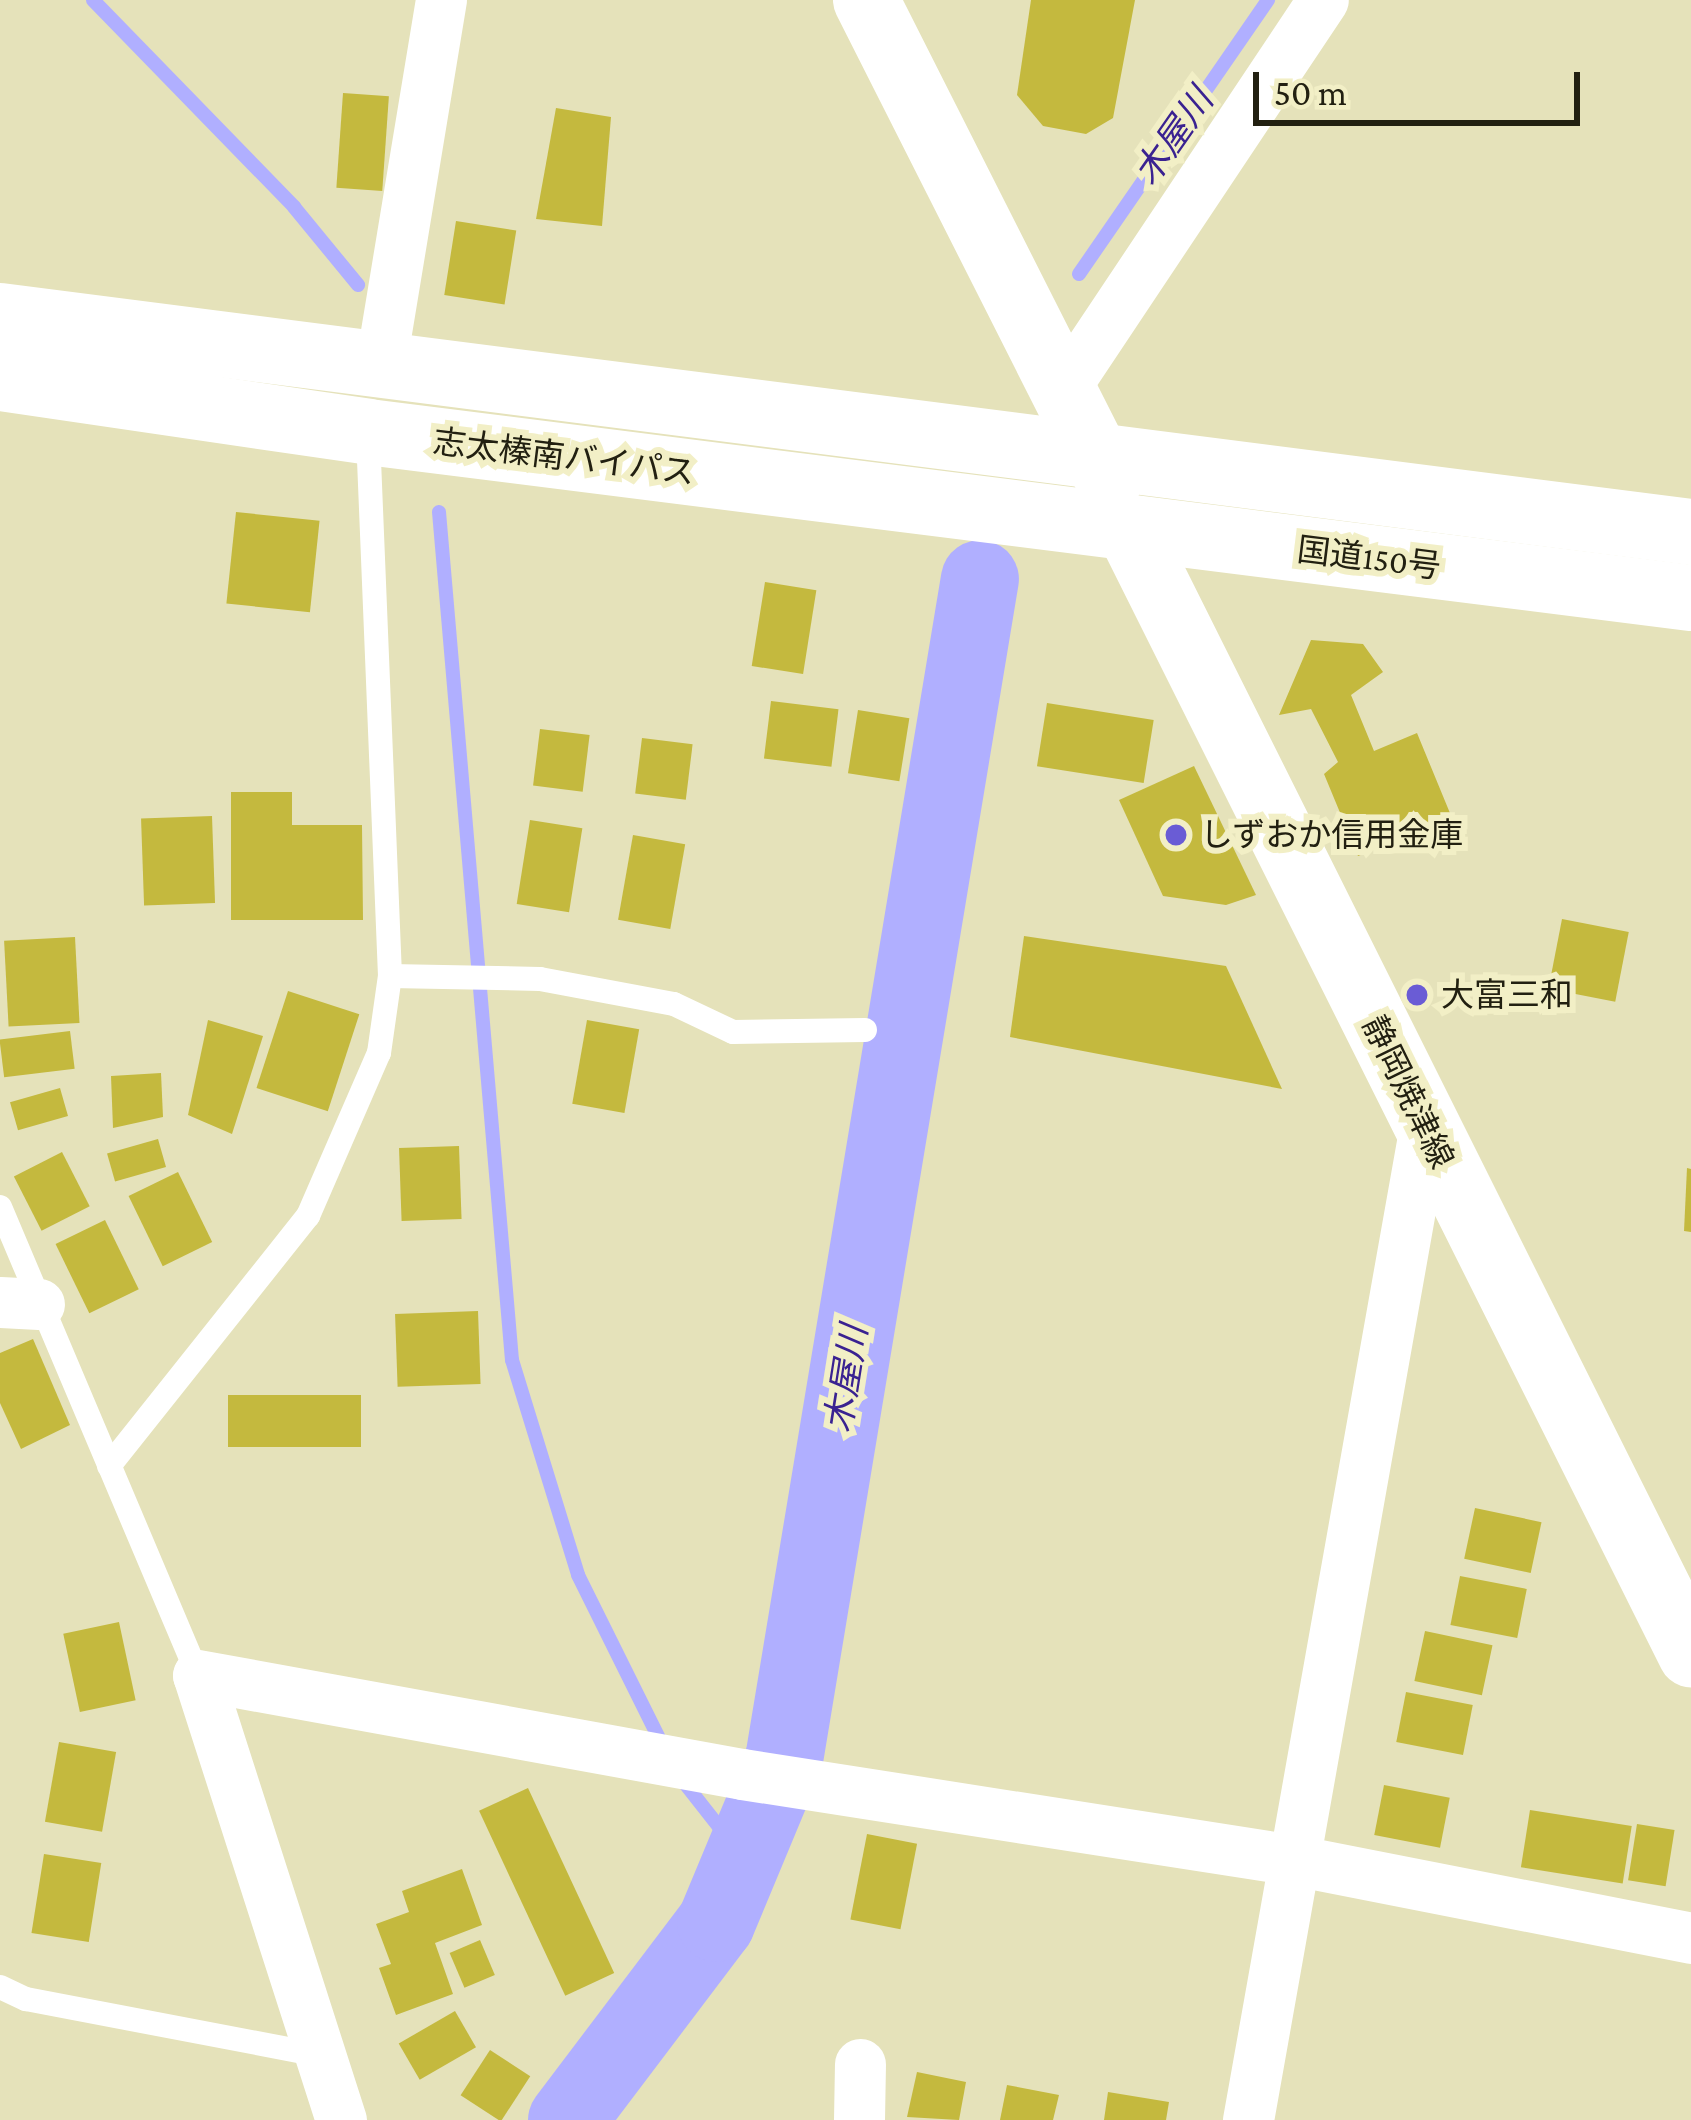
<!DOCTYPE html>
<meta charset="utf-8">
<style>
body{margin:0}
#map{position:relative;width:1691px;height:2120px;overflow:hidden;background:#e5e2ba;font-family:"Crimson Pro","Noto Sans JP",serif}
div>[style]{position:absolute}
[style*='--x']{left:calc(var(--x)*1px);top:calc(var(--y)*1px);width:calc(var(--w)*1px);rotate:calc(var(--a)*1deg)}
.stream>*{height:14px;margin:-7px;padding:0 7px;transform-origin:7px;border-radius:7px;background:#b0afff}
.river>*{height:78px;margin:-39px;padding:0 39px;transform-origin:39px;border-radius:39px;background:#b0afff}
.building>*{inset:0;background:#c4b93e;transform-origin:0 0}
.lane>*{height:24px;margin:-12px;padding:0 12px;transform-origin:12px;border-radius:12px;background:#fff}
.street>*{height:51px;margin:-25.5px;padding:0 25.5px;transform-origin:25.5px;border-radius:25.5px;background:#fff}
.secondary>*{height:66px;margin:-33px;padding:0 33px;transform-origin:33px;border-radius:33px;background:#fff}
.highway>*{height:66px;margin:-33px;padding:0 33px;transform-origin:33px;border-radius:33px;background:#fff}
.dots>*{width:33px;height:33px;translate:-50% -50%;box-sizing:border-box;border:6px solid #f2efc6;border-radius:50%}
span{translate:-50% -50%;white-space:nowrap;text-align:center;line-height:1.15;-webkit-text-stroke:12px #f2efc6;paint-order:stroke}
.street-label{font-size:33px;color:#222011}
.poi-label{font-size:33px;color:#222011}
.left{translate:0 -50%;text-align:left}
.water-label{font-size:36px;color:#3a2291;font-style:italic}
.scale{position:absolute;left:1253px;top:72px;width:327px;height:54px;box-sizing:border-box;border:6px solid #222011;border-top:0;padding-left:15px;font-size:36px;line-height:42px;white-space:nowrap;color:#222011;-webkit-text-stroke:9px #f2efc6;paint-order:stroke}
</style>
<div id="map">
<div class="stream">
<div style="--x:93;--y:0;--w:289;--a:45.8"></div>
<div style="--x:294;--y:207;--w:101;--a:50.6"></div>
<div style="--x:1079;--y:274;--w:333;--a:-55.4"></div>
<div style="--x:439;--y:512;--w:851;--a:85.08"></div>
<div style="--x:512;--y:1360;--w:225;--a:72.9"></div>
<div style="--x:578;--y:1575;--w:191;--a:63.6"></div>
<div style="--x:679;--y:1776;--w:108;--a:51.8"></div>
</div>
<div class="river">
<div style="--x:567;--y:2120;--w:247;--a:-52.9"></div>
<div style="--x:716;--y:1923;--w:177;--a:-67.4"></div>
<div style="--x:784;--y:1760;--w:1197;--a:-80.58"></div>
</div>
<div class="building">
<div style="clip-path:polygon(1031px 0,1135px 0,1113px 118px,1086px 134px,1043px 126px,1017px 95px)"></div>
<div style="left:343px;top:93px;width:46px;height:95px;rotate:4deg"></div>
<div style="clip-path:polygon(556px 108px,611px 117px,602px 226px,536px 219px)"></div>
<div style="left:456px;top:221px;width:61px;height:75px;rotate:9deg"></div>
<div style="left:236px;top:512px;width:84px;height:92px;rotate:6deg"></div>
<div style="left:765px;top:582px;width:52px;height:85px;rotate:9deg"></div>
<div style="clip-path:polygon(1311px 640px,1363px 644px,1383px 672px,1351px 695px,1374px 751px,1417px 733px,1452px 818px,1358px 856px,1324px 774px,1338px 762px,1311px 709px,1279px 715px)"></div>
<div style="left:771px;top:701px;width:68px;height:58px;rotate:7deg"></div>
<div style="left:1047px;top:703px;width:108px;height:64px;rotate:9deg"></div>
<div style="left:858px;top:710px;width:52px;height:64px;rotate:9deg"></div>
<div style="left:540px;top:729px;width:50px;height:57px;rotate:7deg"></div>
<div style="left:642px;top:738px;width:51px;height:56px;rotate:7deg"></div>
<div style="clip-path:polygon(1194px 766px,1256px 895px,1226px 905px,1163px 896px,1119px 800px)"></div>
<div style="clip-path:polygon(231px 792px,292px 792px,292px 825px,362px 825px,363px 920px,231px 920px)"></div>
<div style="left:212px;top:816px;width:87px;height:71px;rotate:88deg"></div>
<div style="left:530px;top:820px;width:53px;height:85px;rotate:9deg"></div>
<div style="left:633px;top:835px;width:53px;height:86px;rotate:10deg"></div>
<div style="left:1562px;top:919px;width:68px;height:71px;rotate:11deg"></div>
<div style="clip-path:polygon(1024px 936px,1226px 966px,1282px 1089px,1010px 1037px)"></div>
<div style="left:75px;top:937px;width:86px;height:71px;rotate:87deg"></div>
<div style="left:288px;top:991px;width:75px;height:102px;rotate:18deg"></div>
<div style="clip-path:polygon(208px 1020px,263px 1036px,232px 1134px,188px 1115px)"></div>
<div style="left:587px;top:1020px;width:53px;height:85px;rotate:10deg"></div>
<div style="left:70px;top:1031px;width:38px;height:71px;rotate:83deg"></div>
<div style="clip-path:polygon(161px 1073px,163px 1117px,113px 1128px,111px 1076px)"></div>
<div style="left:60px;top:1088px;width:29px;height:52px;rotate:74deg"></div>
<div style="left:158px;top:1139px;width:29px;height:53px;rotate:74deg"></div>
<div style="left:459px;top:1146px;width:73px;height:60px;rotate:88deg"></div>
<div style="left:62px;top:1152px;width:61px;height:54px;rotate:63deg"></div>
<div style="clip-path:polygon(1687px 1168px,1691px 1169px,1691px 1232px,1684px 1231px)"></div>
<div style="left:178px;top:1172px;width:78px;height:55px;rotate:64deg"></div>
<div style="left:105px;top:1220px;width:77px;height:55px;rotate:64deg"></div>
<div style="left:478px;top:1311px;width:73px;height:83px;rotate:88deg"></div>
<div style="clip-path:polygon(33px 1339px,70px 1425px,21px 1449px,0 1403px,0 1353px)"></div>
<div style="left:228px;top:1395px;width:133px;height:52px"></div>
<div style="left:1475px;top:1508px;width:68px;height:52px;rotate:12deg"></div>
<div style="left:1460px;top:1576px;width:68px;height:50px;rotate:11deg"></div>
<div style="left:119px;top:1622px;width:80px;height:57px;rotate:78deg"></div>
<div style="left:1425px;top:1631px;width:69px;height:51px;rotate:12deg"></div>
<div style="left:1406px;top:1692px;width:68px;height:51px;rotate:11deg"></div>
<div style="left:59px;top:1742px;width:58px;height:81px;rotate:10deg"></div>
<div style="left:1384px;top:1785px;width:67px;height:51px;rotate:11deg"></div>
<div style="left:528px;top:1788px;width:204px;height:54px;rotate:65deg"></div>
<div style="left:1530px;top:1810px;width:103px;height:58px;rotate:9deg"></div>
<div style="left:1637px;top:1824px;width:38px;height:57px;rotate:9deg"></div>
<div style="left:867px;top:1834px;width:51px;height:87px;rotate:11deg"></div>
<div style="left:44px;top:1854px;width:58px;height:80px;rotate:9deg"></div>
<div style="clip-path:polygon(462px 1869px,482px 1925px,435px 1943px,453px 1994px,396px 2015px,379px 1968px,391px 1964px,376px 1924px,409px 1912px,402px 1891px)"></div>
<div style="left:480px;top:1940px;width:38px;height:33px;rotate:67deg"></div>
<div style="left:455px;top:2011px;width:42px;height:65px;rotate:60deg"></div>
<div style="left:490px;top:2050px;width:48px;height:54px;rotate:33deg"></div>
<div style="clip-path:polygon(917px 2072px,966px 2082px,959px 2120px,907px 2117px)"></div>
<div style="clip-path:polygon(1007px 2085px,1059px 2095px,1053px 2120px,1000px 2120px)"></div>
<div style="clip-path:polygon(1108px 2092px,1169px 2102px,1166px 2120px,1104px 2120px)"></div>
</div>
<div class="lane">
<div style="--x:390;--y:976;--w:150;--a:1.1"></div>
<div style="--x:540;--y:979;--w:136;--a:10.6"></div>
<div style="--x:674;--y:1004;--w:65;--a:25.4"></div>
<div style="--x:733;--y:1032;--w:132;--a:-0.9"></div>
<div style="--x:0;--y:1207;--w:508;--a:67.07"></div>
<div style="--x:109;--y:1466;--w:320;--a:-51.5"></div>
<div style="--x:308;--y:1216;--w:178;--a:-66.5"></div>
<div style="--x:379;--y:1053;--w:78;--a:-81.9"></div>
<div style="--x:390;--y:976;--w:541;--a:-92.33"></div>
<div style="--x:0;--y:1987;--w:29;--a:25"></div>
<div style="--x:26;--y:1999;--w:294;--a:10.8"></div>
</div>
<div class="street">
<div style="--x:381;--y:362;--w:367;--a:-80.6"></div>
<div style="--x:1062;--y:391;--w:470;--a:-56.3"></div>
<div style="--x:0;--y:1302;--w:39;--a:3"></div>
<div style="--x:341;--y:2120;--w:467;--a:-107.8"></div>
<div style="--x:198;--y:1675;--w:553;--a:10.31"></div>
<div style="--x:742;--y:1774;--w:559;--a:8.86"></div>
<div style="--x:1294;--y:1860;--w:405;--a:11.1"></div>
<div style="--x:859;--y:2120;--w:56;--a:-89"></div>
<div style="--x:1248;--y:2120;--w:1011;--a:-79.91"></div>
</div>
<div class="secondary">
<div style="--x:1129;--y:529;--w:1258;--a:63.46"></div>
</div>
<div class="highway">
<div style="--x:866;--y:0;--w:539;--a:63.2"></div>
<div style="--x:0;--y:316;--w:1705;--a:7.28"></div>
<div style="--x:0;--y:378;--w:372;--a:8.3"></div>
<div style="--x:368;--y:432;--w:1333;--a:7.15"></div>
</div>
<div class="dots">
<div style="left:1176px;top:835px;background:#6a5cd5"></div>
<div style="left:1417px;top:995px;background:#6a5cd5"></div>
</div>
<div class="street-label">
<span style="left:564px;top:457px;rotate:7deg">志太榛南バイパス</span>
<span style="left:1369px;top:558px;rotate:7deg">国道150号</span>
<span style="left:1408px;top:1092px;rotate:64deg">静岡焼津線</span>
</div>
<div class="poi-label">
<span class="left" style="left:1200px;top:835px">しずおか信用金庫</span>
<span class="left" style="left:1441px;top:995px">大富三和</span>
</div>
<div class="water-label">
<span style="left:1174px;top:137px;rotate:-55deg">木屋川</span>
<span style="left:847px;top:1379px;rotate:-81deg">木屋川</span>
</div>
<div class="scale">50 m</div>
</div>
